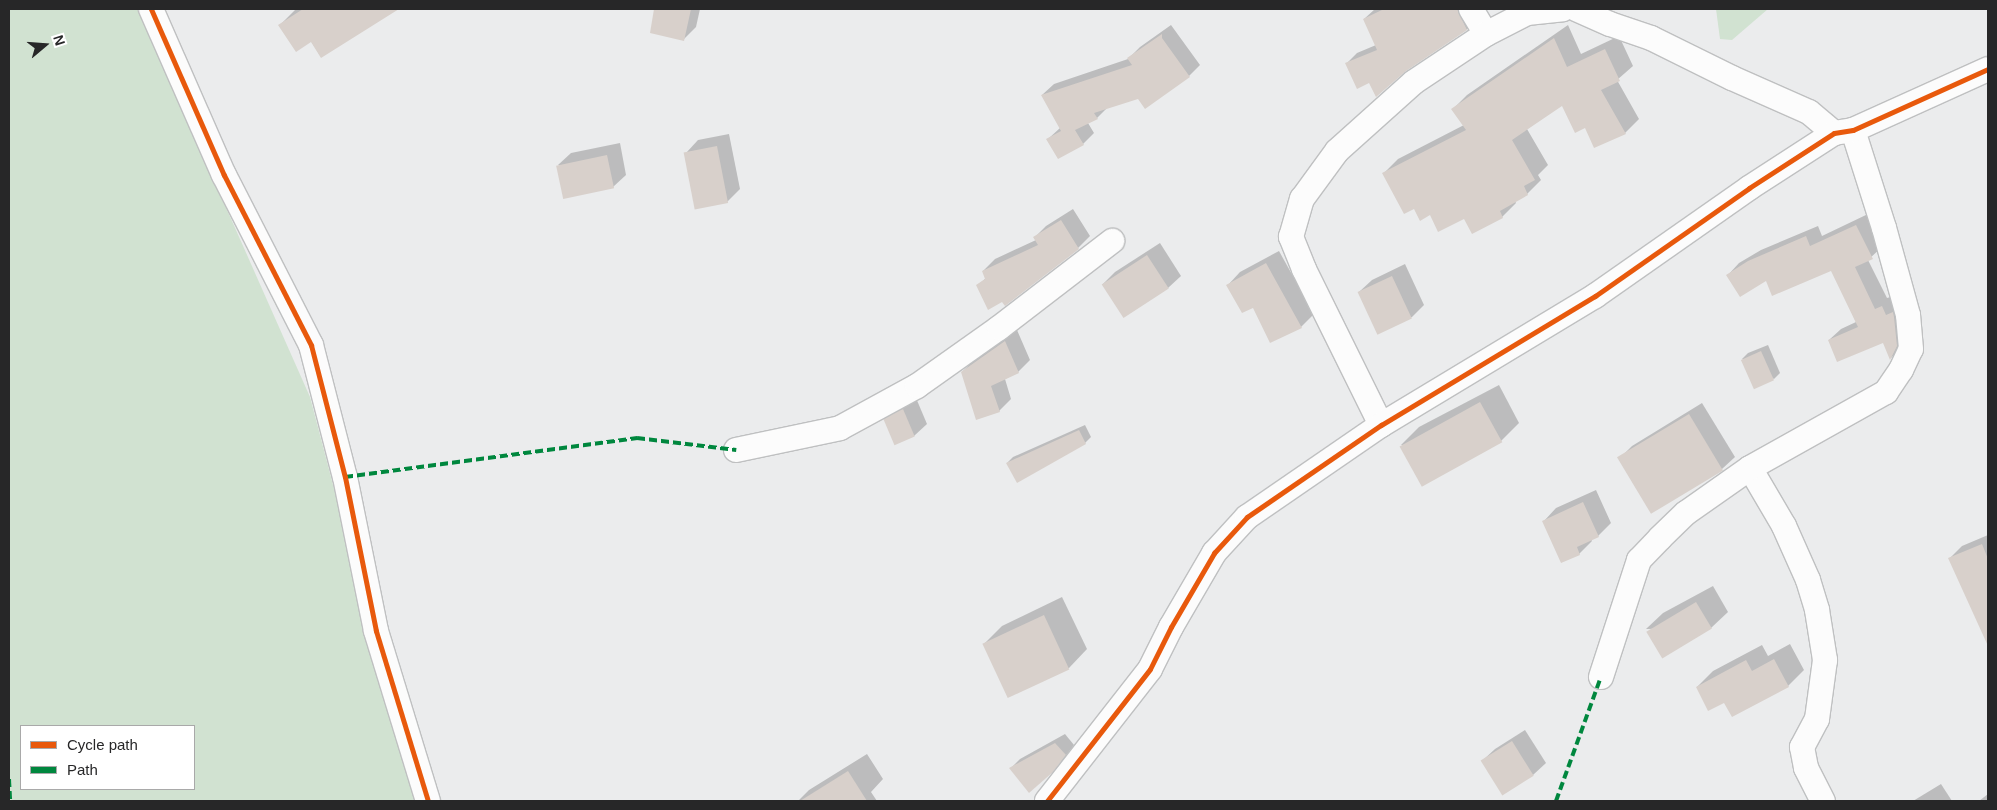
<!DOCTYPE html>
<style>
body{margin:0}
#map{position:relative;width:1997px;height:810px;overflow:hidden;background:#ebeced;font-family:Arial,sans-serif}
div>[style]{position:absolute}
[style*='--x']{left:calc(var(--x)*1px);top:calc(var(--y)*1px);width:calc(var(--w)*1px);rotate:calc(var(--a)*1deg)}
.green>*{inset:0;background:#d1e2d1}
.shadow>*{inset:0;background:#0003}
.building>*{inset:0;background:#d8d0cb;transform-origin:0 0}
.roads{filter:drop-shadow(1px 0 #bfc0c1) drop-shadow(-1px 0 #bfc0c1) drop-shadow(0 1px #bfc0c1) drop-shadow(0 -1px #bfc0c1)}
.minor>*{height:24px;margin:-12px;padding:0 12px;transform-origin:12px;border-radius:12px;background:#fcfcfc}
.quiet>*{height:4px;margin-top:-2px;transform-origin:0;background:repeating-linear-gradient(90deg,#00873e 0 8px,transparent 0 12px)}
.cycleway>*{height:5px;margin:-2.5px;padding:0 2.5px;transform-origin:2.5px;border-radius:2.5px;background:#e8590c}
span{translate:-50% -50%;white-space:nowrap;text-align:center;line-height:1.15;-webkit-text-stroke:4px #fff;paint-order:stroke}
.frame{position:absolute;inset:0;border:10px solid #272728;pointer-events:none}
.legend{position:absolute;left:20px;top:725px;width:175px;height:65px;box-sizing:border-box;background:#fff;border:1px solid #a9a9a9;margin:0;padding:6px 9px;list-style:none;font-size:15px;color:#272728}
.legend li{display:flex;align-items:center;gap:10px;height:25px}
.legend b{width:25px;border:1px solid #a9a9a9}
.north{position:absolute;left:20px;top:20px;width:50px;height:50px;-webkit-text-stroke:4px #fff;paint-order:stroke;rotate:72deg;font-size:14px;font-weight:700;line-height:20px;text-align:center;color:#272728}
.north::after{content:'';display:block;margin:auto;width:18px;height:22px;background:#272728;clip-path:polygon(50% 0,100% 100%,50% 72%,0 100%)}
</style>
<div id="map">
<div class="green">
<div style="clip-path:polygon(evenodd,9px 9px,138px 9px,310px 397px,416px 801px,9px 801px,9px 9px,21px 726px,194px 726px,194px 789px,21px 789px,21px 726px)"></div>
<div style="clip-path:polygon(1716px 9px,1768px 9px,1732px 40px,1720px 39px)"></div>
</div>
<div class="shadow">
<div style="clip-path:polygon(296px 9px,397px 9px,321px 57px,311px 41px,280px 25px)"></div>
<div style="clip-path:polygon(656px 9px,700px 9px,696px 27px,683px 40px,651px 32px)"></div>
<div style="clip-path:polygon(1375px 9px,1473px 9px,1477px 18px,1467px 29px,1406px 70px,1370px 82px,1347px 63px,1357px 53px,1376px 45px,1364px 19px)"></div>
<div style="clip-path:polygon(1171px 25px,1200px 65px,1189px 76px,1139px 97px,1108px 107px,1097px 118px,1088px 123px,1094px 133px,1083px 144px,1048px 139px,1060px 128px,1042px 95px,1054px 84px,1128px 59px,1140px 47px)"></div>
<div style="clip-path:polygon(1568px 25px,1581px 54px,1619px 36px,1633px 66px,1617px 80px,1639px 119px,1625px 133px,1585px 127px,1563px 104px,1527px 129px,1548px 165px,1538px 175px,1541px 180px,1527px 194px,1515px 201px,1516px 203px,1502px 217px,1431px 213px,1414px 207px,1384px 173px,1398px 159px,1464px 125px,1453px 109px,1467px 95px)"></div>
<div style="clip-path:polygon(729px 134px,740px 189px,727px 202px,686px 153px,698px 140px)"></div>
<div style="clip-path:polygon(620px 143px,626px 175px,613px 187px,558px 165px,571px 153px)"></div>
<div style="clip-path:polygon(1073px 209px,1090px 236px,1078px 248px,977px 286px,986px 278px,983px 271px,995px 259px,1036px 240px,1034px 238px,1046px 226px)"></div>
<div style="clip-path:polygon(1868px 214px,1883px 246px,1868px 260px,1887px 298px,1894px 296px,1901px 348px,1891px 358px,1884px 341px,1829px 340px,1841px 329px,1856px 322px,1832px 269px,1766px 279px,1728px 275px,1739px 263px,1761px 250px,1818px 226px,1822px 236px)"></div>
<div style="clip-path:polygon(1160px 243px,1181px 276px,1168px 288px,1102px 285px,1115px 272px)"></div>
<div style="clip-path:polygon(1279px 251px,1314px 314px,1301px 327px,1253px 306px,1228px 285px,1240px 272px)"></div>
<div style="clip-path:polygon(1405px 264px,1424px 305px,1412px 317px,1379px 333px,1359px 292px,1372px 280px)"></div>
<div style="clip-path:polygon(1017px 330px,1030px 360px,1018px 372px,1005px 379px,1011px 399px,999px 411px,962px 372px,974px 360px)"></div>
<div style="clip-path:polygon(1768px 345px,1780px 373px,1774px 379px,1742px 359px,1748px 353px)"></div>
<div style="clip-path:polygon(1499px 385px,1519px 423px,1501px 441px,1401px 445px,1419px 427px)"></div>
<div style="clip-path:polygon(916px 398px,927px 424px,914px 436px,885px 420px,898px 407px)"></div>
<div style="clip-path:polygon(1702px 403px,1735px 457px,1722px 469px,1620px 458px,1632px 446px)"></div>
<div style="clip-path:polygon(1085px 425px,1091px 437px,1085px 443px,1007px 463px,1013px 457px)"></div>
<div style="clip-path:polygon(1596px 490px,1611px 523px,1598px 536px,1591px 539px,1592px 541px,1579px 554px,1544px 521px,1556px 508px)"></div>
<div style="clip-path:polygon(1988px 535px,1988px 609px,1975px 614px,1950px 558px,1962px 546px)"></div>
<div style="clip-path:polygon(1713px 586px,1728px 612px,1711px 628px,1646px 629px,1663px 613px)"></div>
<div style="clip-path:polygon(1062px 597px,1087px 649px,1069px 668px,1008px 696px,984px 644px,1002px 626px)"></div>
<div style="clip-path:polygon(1790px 644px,1804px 670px,1788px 686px,1724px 701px,1697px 687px,1713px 671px,1762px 645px,1768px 656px)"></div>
<div style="clip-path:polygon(1525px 730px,1546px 763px,1533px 775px,1482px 761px,1495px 749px)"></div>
<div style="clip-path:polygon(1065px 734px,1074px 745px,1062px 761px,1011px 768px,1020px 759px)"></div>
<div style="clip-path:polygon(867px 754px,883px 779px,871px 792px,877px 801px,798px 801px,809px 790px)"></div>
<div style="clip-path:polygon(1941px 784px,1952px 801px,1913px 801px)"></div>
<div style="clip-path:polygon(1988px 794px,1988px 801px,1979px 801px)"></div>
</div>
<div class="building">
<div style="clip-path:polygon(303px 9px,399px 9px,321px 58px,311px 42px,296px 52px,278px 25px)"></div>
<div style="clip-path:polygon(654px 9px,691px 9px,684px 41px,650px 33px)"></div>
<div style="clip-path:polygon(1384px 9px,1457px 9px,1467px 30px,1406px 71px,1376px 97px,1369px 83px,1357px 89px,1345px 63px,1377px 50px,1363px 19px)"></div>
<div style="clip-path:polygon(1162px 34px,1162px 38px,1190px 77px,1145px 109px,1138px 99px,1094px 113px,1098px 119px,1075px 130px,1084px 145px,1058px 159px,1046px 139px,1061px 131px,1041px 95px,1132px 65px,1127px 58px)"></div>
<div style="clip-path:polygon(1554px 38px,1567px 67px,1605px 49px,1620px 81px,1601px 90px,1626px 134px,1594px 148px,1585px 128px,1575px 133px,1562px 106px,1512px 140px,1535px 180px,1524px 186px,1528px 195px,1500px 211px,1503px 218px,1472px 234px,1464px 219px,1438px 232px,1430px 215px,1420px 221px,1414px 209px,1404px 214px,1382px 173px,1466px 130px,1451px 109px)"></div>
<div style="left:717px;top:146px;width:58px;height:34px;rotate:79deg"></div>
<div style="left:607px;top:155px;width:34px;height:52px;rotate:78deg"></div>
<div style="clip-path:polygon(1061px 220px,1079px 249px,1005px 306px,1002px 302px,988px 310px,976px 285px,985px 279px,982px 271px,1038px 245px,1033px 237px)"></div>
<div style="clip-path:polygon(1856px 225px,1873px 259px,1855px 267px,1875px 309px,1882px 306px,1886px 315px,1893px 312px,1894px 317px,1897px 346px,1890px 360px,1883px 343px,1837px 362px,1828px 340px,1858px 327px,1831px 271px,1772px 296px,1766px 281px,1740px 297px,1726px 275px,1748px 261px,1806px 236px,1810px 246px)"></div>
<div style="left:1147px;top:255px;width:40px;height:54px;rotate:57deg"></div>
<div style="clip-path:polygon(1266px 263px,1302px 328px,1270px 343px,1253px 308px,1242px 313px,1226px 285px)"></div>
<div style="left:1392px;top:276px;width:47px;height:38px;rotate:65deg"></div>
<div style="clip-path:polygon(1005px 341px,1019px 373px,991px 386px,1000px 412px,976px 420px,961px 372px)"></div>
<div style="left:1761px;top:351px;width:32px;height:22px;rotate:66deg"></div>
<div style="left:1480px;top:402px;width:46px;height:92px;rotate:61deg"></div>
<div style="left:903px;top:409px;width:30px;height:22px;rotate:67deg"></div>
<div style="left:1689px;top:414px;width:66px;height:84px;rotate:59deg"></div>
<div style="clip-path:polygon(1079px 430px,1086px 444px,1017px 483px,1006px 463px)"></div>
<div style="clip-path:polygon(1583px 502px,1599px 537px,1577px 547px,1580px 555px,1561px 563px,1542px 521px)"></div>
<div style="clip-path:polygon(1982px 544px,1988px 559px,1988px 646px,1948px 558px)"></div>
<div style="left:1696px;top:602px;width:31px;height:58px;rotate:59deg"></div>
<div style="left:1044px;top:615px;width:60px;height:68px;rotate:65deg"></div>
<div style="clip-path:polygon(1774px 659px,1789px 687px,1732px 717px,1724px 703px,1708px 711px,1696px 687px,1746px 660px,1752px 671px)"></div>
<div style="left:1512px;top:741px;width:41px;height:37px;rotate:58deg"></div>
<div style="clip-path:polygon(1055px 743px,1066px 755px,1053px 772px,1029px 793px,1009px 768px)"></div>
<div style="clip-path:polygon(848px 771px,867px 801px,800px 801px)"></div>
</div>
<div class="roads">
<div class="minor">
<div style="--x:151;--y:9;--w:181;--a:66.3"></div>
<div style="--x:224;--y:175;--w:191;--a:62.9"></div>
<div style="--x:311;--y:345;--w:136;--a:75.6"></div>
<div style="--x:345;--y:477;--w:157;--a:78.6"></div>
<div style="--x:376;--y:631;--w:178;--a:73"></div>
<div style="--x:1471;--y:9;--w:29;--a:59"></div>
<div style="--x:1576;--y:9;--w:37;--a:24"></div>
<div style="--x:1610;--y:24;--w:43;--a:18.9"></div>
<div style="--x:1651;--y:38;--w:90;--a:26.3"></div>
<div style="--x:1732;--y:78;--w:84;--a:23.8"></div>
<div style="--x:1809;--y:112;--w:33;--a:40"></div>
<div style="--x:1381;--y:425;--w:174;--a:-116.3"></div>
<div style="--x:1304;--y:269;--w:35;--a:-112"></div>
<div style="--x:1291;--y:237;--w:40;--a:-74"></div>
<div style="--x:1302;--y:199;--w:59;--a:-53.9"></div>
<div style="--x:1337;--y:151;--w:103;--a:-41.9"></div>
<div style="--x:1414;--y:82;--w:87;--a:-33.7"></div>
<div style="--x:1486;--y:34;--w:46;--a:-27.1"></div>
<div style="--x:1527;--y:13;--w:36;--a:-6"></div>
<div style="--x:736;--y:450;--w:106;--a:-11.9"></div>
<div style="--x:840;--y:428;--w:88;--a:-28.6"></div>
<div style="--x:917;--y:386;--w:100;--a:-35.3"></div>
<div style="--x:999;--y:328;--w:143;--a:-37.6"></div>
<div style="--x:1750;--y:468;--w:67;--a:59.6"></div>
<div style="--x:1784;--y:526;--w:59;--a:66"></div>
<div style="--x:1808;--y:580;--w:31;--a:73"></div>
<div style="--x:1817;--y:610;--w:51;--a:80.9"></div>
<div style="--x:1825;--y:660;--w:60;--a:97.7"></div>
<div style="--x:1817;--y:719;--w:32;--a:118"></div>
<div style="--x:1802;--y:747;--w:21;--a:79"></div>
<div style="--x:1806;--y:768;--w:37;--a:63"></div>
<div style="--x:1601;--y:677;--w:123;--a:-72"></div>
<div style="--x:1639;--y:560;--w:30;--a:-46"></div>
<div style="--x:1660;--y:538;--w:36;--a:-44"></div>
<div style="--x:1686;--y:513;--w:78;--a:-35.1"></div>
<div style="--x:1750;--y:468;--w:156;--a:-29.2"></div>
<div style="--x:1886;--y:392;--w:27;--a:-56"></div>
<div style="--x:1901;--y:370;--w:23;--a:-65"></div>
<div style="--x:1911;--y:349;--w:34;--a:-95"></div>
<div style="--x:1908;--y:315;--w:90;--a:-105.4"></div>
<div style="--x:1884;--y:228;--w:103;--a:-107.6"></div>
<div style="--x:1047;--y:801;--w:167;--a:-52"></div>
<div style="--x:1150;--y:669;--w:47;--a:-63.4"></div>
<div style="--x:1171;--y:627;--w:86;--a:-59.8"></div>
<div style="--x:1214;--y:553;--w:49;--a:-47.5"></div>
<div style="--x:1247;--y:517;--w:163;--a:-34.5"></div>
<div style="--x:1381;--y:425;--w:250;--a:-31.1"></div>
<div style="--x:1595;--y:296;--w:188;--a:-35"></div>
<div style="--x:1749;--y:188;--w:101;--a:-32.9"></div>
<div style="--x:1834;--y:133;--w:19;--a:-9"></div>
<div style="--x:1853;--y:130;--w:148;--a:-24.3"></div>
</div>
</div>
<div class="quiet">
<div style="--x:345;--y:477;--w:295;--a:-7.6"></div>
<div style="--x:637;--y:438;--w:100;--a:6.9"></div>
<div style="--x:9;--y:779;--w:22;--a:87"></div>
<div style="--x:1556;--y:801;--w:132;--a:-70.1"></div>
</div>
<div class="cycleway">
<div style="--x:151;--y:9;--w:181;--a:66.3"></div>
<div style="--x:224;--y:175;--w:191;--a:62.9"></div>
<div style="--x:311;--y:345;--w:136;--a:75.6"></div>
<div style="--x:345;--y:477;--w:157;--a:78.6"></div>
<div style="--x:376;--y:631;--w:178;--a:73"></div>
<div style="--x:1047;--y:801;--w:167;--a:-52"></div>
<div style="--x:1150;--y:669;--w:47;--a:-63.4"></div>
<div style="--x:1171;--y:627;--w:86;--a:-59.8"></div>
<div style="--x:1214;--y:553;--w:49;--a:-47.5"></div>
<div style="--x:1247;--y:517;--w:163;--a:-34.5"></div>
<div style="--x:1381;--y:425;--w:250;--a:-31.1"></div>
<div style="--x:1595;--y:296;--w:188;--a:-35"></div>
<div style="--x:1749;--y:188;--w:101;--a:-32.9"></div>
<div style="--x:1834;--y:133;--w:19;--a:-9"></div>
<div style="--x:1853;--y:130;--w:148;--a:-24.3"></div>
</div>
<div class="frame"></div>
<ul class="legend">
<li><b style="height:6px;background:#e8590c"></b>Cycle path</li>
<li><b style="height:6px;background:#00873e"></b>Path</li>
</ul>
<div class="north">N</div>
</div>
